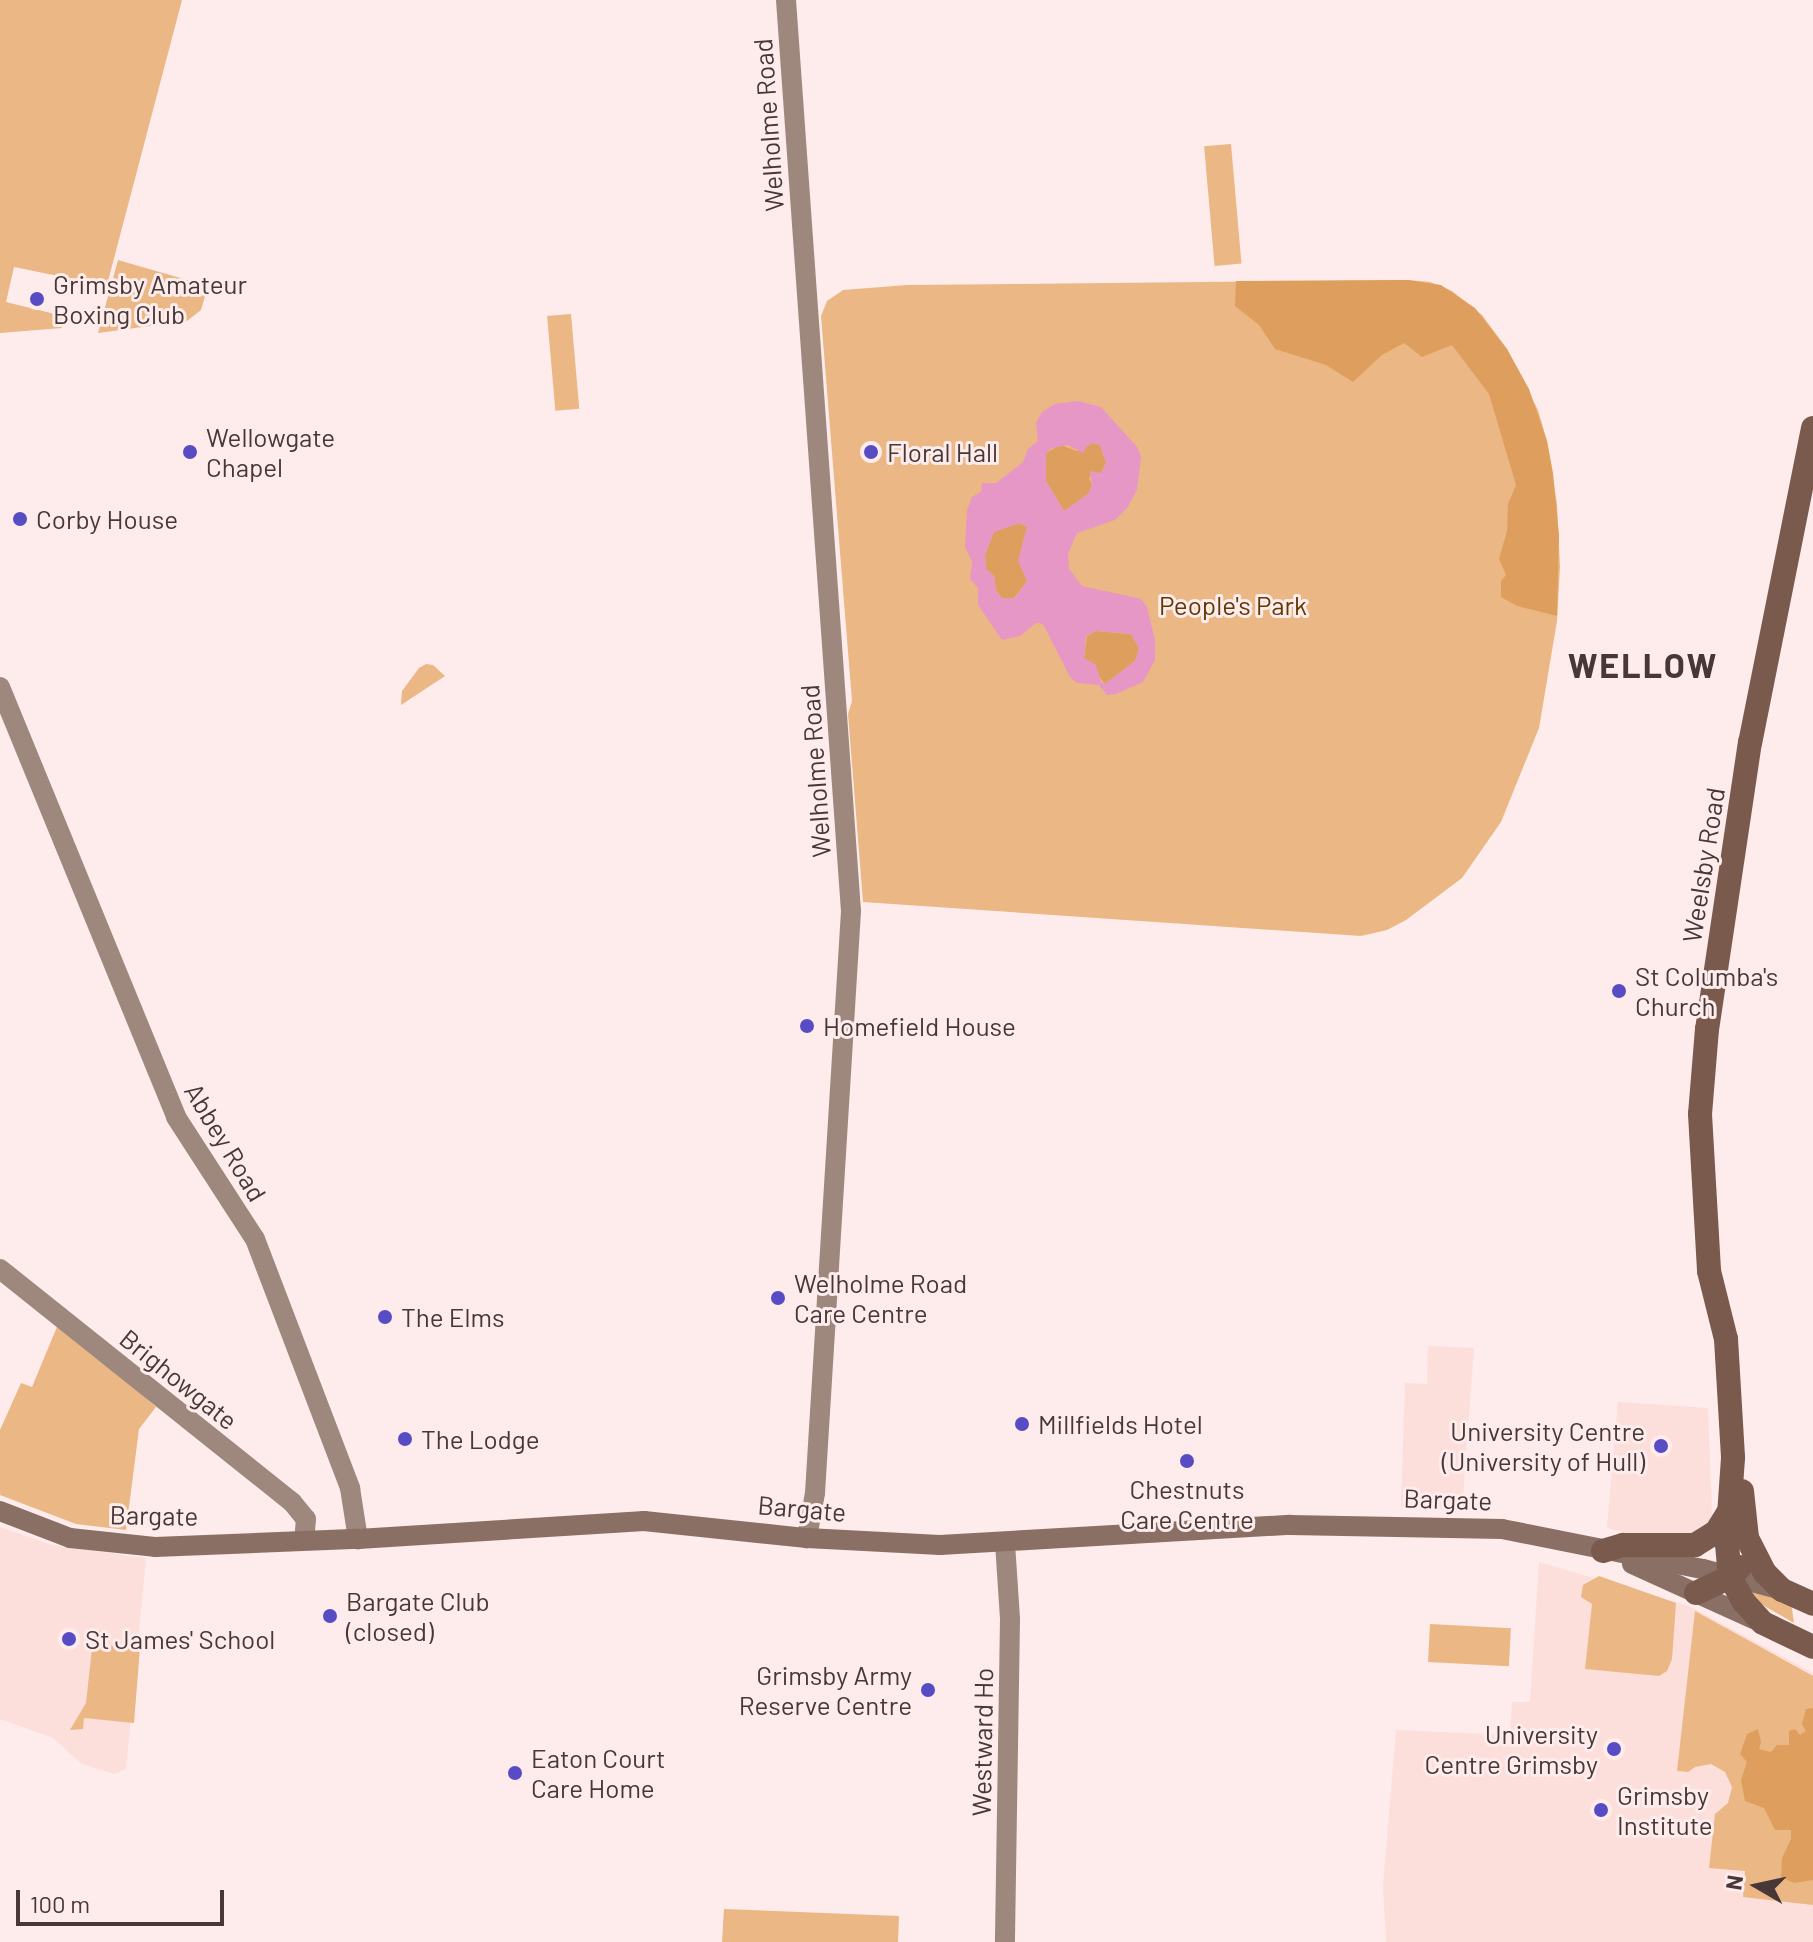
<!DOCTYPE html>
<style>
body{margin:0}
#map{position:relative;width:1813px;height:1942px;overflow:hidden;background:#fdeceb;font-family:Barlow,sans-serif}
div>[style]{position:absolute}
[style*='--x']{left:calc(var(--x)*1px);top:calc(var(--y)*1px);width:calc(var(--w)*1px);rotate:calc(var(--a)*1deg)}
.built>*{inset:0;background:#fcdedb}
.green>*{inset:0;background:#ebb785;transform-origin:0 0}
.forest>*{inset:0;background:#de9f5e}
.water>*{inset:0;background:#e697c6}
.secondary>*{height:20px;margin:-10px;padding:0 10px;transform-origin:10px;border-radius:10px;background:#9e887e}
.primary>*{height:20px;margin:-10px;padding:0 10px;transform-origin:10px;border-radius:10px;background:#8a6f64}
.highway>*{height:24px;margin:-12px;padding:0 12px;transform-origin:12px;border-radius:12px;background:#795a4d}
.dots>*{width:22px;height:22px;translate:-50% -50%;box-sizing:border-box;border:4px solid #fdeceb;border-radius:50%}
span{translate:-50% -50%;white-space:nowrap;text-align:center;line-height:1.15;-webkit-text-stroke:6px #fdeceb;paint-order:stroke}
.street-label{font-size:26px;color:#473736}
.poi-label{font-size:26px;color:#473736}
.left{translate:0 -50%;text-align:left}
.right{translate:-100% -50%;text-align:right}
.park-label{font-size:26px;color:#613801}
.district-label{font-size:34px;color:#473736;font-weight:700;letter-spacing:2px}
.north{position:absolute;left:1717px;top:1846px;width:80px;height:80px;-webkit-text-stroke:6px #fdeceb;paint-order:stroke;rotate:279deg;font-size:22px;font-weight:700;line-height:32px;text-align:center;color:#473736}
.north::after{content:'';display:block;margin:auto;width:28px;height:36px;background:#473736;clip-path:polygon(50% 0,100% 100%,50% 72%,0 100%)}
.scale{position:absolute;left:16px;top:1890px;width:208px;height:36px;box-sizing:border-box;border:4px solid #473736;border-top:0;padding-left:10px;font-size:24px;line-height:28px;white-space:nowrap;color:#473736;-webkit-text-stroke:6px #fdeceb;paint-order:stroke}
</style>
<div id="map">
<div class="built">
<div style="clip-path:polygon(1428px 1346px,1474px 1348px,1462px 1509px,1401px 1507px,1405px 1383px,1427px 1384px)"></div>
<div style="clip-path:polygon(1618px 1402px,1708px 1408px,1712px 1515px,1707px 1526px,1672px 1543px,1607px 1528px)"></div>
<div style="clip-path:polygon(0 1527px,52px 1545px,146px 1558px,126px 1769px,114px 1774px,82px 1764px,53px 1738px,0 1719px)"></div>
<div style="clip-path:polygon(1539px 1562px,1689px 1606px,1813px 1673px,1813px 1942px,1386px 1942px,1383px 1885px,1396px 1730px,1510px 1735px,1512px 1702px,1530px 1702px)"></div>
</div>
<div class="green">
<div style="clip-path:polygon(0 0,182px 0,107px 285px,88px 281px,86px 288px,67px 284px,68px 278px,14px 267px,6px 302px,63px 316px,62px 328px,0 333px)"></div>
<div style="left:1231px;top:144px;width:120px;height:27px;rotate:85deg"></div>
<div style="clip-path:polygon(118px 260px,208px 286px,201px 310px,187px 321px,98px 333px)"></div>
<div style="clip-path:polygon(1408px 280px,1430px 282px,1452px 291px,1482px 315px,1507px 349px,1538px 410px,1547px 441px,1557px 504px,1560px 567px,1557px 621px,1539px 728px,1501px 822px,1462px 878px,1406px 920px,1387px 930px,1361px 936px,863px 902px,848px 714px,852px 701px,821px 316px,827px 301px,843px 290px,907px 285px)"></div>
<div style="left:571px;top:314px;width:95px;height:24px;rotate:85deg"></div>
<div style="clip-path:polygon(426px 664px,433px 665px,445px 676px,401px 705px,402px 691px,419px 668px)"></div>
<div style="clip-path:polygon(59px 1322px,156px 1407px,139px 1429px,126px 1530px,76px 1524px,0 1495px,0 1430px,21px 1383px,32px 1387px)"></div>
<div style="clip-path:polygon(1599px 1576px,1676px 1603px,1672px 1659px,1667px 1671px,1659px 1676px,1585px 1669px,1592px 1604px,1581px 1597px,1583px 1585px)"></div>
<div style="clip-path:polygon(1753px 1586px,1791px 1602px,1794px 1623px,1761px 1604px,1752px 1594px)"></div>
<div style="clip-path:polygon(1695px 1611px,1813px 1676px,1813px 1905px,1743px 1897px,1745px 1871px,1709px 1868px,1715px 1814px,1728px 1803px,1732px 1787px,1725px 1772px,1711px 1764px,1695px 1767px,1688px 1772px,1677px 1771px)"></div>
<div style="left:1430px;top:1624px;width:81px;height:38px;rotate:3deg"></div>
<div style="clip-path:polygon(94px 1630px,104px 1631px,103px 1645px,140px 1648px,134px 1723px,84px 1718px,83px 1729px,70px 1730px,86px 1703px)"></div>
<div style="clip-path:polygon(724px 1909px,899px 1916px,898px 1942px,722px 1942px)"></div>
</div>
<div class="forest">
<div style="clip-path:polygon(1408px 280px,1441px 285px,1475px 308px,1507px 349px,1529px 389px,1547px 441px,1553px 473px,1559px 535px,1557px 616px,1517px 606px,1501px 597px,1501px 581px,1506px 575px,1499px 559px,1507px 531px,1508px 504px,1516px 485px,1489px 394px,1452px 345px,1422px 357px,1404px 343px,1382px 355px,1353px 382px,1326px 365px,1275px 349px,1259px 325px,1235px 306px,1236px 281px)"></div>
<div style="clip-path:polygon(1093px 443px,1100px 445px,1106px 463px,1101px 473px,1093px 473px,1089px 478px,1092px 485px,1088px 494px,1064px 511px,1046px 481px,1046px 453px,1060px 445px,1077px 451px)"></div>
<div style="clip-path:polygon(1019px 523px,1027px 527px,1020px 554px,1027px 581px,1014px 598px,1002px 598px,996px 590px,994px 576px,986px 569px,985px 555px,994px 532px)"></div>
<div style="clip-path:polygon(1096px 631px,1131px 634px,1139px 648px,1135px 661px,1105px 684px,1084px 658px,1087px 636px)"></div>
<div style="clip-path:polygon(1813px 1708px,1813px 1880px,1794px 1883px,1781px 1877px,1782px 1858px,1791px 1839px,1791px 1830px,1775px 1830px,1764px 1808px,1745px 1801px,1741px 1780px,1747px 1762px,1740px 1754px,1747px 1734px,1758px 1729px,1761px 1742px,1759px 1749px,1771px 1752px,1777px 1745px,1789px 1745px,1789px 1731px,1795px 1729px,1800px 1735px,1806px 1731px,1802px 1724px,1806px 1709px)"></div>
</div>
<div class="water">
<div style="clip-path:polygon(evenodd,1078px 401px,1101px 407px,1138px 448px,1141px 457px,1137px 490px,1127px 508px,1115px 520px,1077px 533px,1068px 554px,1069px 569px,1082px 586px,1141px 599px,1147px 607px,1155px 640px,1155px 660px,1143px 682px,1116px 694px,1107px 695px,1099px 685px,1077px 683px,1070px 677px,1043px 624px,1036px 623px,1020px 636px,1002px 640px,978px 605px,978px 588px,970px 579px,972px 562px,965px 547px,967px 510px,972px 497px,981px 492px,982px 483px,996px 483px,1023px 462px,1028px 449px,1038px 441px,1036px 423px,1042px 412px,1055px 404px,1078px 401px,1093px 443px,1100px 445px,1106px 463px,1101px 473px,1090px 471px,1092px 485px,1088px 494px,1064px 511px,1046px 481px,1046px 453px,1052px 448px,1068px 445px,1083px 453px,1087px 446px,1093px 443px,1078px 401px,1020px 523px,1027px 527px,1018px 561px,1027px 581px,1015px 598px,1002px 598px,996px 591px,994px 576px,986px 569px,985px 555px,994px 532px,1020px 523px,1078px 401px,1096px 631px,1131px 634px,1139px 648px,1135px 661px,1105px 684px,1101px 682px,1096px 665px,1084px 658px,1086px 636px,1096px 631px)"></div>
</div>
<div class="secondary">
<div style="--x:786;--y:0;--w:913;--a:85.92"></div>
<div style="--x:851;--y:911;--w:583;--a:93.54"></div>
<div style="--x:815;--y:1493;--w:46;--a:100.1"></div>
<div style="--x:0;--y:687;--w:465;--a:67.7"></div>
<div style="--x:176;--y:1117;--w:145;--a:57.1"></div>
<div style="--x:255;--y:1239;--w:267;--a:69.1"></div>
<div style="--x:350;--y:1488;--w:52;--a:81.1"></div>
<div style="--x:0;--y:1269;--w:374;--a:38.6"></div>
<div style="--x:292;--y:1502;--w:22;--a:51"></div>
<div style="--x:306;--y:1519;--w:21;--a:95"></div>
<div style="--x:1005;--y:1543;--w:76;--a:86.2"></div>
<div style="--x:1010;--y:1619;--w:323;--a:90.9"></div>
</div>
<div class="primary">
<div style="--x:0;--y:1511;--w:75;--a:21.1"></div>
<div style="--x:70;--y:1538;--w:85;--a:6"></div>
<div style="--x:155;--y:1547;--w:203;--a:-2.3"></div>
<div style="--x:358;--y:1539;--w:287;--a:-3.6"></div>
<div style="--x:644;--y:1521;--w:164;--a:6"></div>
<div style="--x:807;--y:1538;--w:133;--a:3"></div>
<div style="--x:940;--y:1545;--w:351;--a:-3.3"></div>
<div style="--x:1290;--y:1525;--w:212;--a:1.1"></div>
<div style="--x:1502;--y:1529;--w:205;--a:11.3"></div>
<div style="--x:1703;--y:1569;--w:82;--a:14.9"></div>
<div style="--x:1632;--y:1564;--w:141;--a:24.4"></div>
</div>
<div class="highway">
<div style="--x:1813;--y:428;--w:320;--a:101.3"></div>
<div style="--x:1750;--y:742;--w:290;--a:98.5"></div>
<div style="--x:1707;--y:1029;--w:85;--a:94.7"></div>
<div style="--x:1700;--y:1114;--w:157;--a:86.7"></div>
<div style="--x:1709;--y:1271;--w:70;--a:76"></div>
<div style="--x:1726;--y:1339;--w:119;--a:86.6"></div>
<div style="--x:1733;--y:1458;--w:86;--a:94"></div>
<div style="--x:1727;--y:1544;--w:33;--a:85"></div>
<div style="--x:1730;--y:1577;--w:29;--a:61"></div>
<div style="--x:1744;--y:1602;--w:28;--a:48"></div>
<div style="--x:1763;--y:1623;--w:55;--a:25.6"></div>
<div style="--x:1742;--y:1491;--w:47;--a:83.9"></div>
<div style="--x:1747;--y:1538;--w:39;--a:63"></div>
<div style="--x:1765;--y:1573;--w:24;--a:45"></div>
<div style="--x:1782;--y:1590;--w:34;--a:24"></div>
<div style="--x:1603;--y:1551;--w:21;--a:-17"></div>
<div style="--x:1623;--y:1545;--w:72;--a:0"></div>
<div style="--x:1695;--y:1545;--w:25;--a:-32"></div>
<div style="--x:1716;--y:1532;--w:25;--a:-58"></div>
<div style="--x:1696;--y:1593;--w:38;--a:-25"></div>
<div style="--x:1730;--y:1577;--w:14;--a:-45"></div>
</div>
<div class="dots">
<div style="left:37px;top:299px;background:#574cc4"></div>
<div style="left:190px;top:452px;background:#574cc4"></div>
<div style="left:871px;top:452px;background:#574cc4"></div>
<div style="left:20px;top:519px;background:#574cc4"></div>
<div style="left:1619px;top:991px;background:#574cc4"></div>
<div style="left:807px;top:1026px;background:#574cc4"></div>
<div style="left:778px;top:1298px;background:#574cc4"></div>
<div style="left:385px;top:1317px;background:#574cc4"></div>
<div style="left:1022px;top:1424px;background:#574cc4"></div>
<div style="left:405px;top:1439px;background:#574cc4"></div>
<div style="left:1661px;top:1446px;background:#574cc4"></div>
<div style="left:1187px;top:1461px;background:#574cc4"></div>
<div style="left:330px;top:1616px;background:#574cc4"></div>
<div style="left:69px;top:1639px;background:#574cc4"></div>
<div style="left:928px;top:1690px;background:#574cc4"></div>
<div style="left:1614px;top:1749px;background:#574cc4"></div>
<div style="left:515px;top:1773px;background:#574cc4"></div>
<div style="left:1601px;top:1810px;background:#574cc4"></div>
</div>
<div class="street-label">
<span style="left:768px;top:125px;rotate:-94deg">Welholme Road</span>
<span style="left:815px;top:771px;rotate:-94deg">Welholme Road</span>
<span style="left:1703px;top:865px;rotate:-81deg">Weelsby Road</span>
<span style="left:226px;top:1142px;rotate:59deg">Abbey Road</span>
<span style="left:179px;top:1379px;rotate:39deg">Brighowgate</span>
<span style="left:1448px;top:1499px;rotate:2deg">Bargate</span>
<span style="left:802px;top:1508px;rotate:5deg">Bargate</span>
<span style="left:154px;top:1515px;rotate:1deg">Bargate</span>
<span style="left:982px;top:1742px;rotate:-89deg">Westward Ho</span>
</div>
<div class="poi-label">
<span class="left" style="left:53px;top:299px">Grimsby Amateur<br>Boxing Club</span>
<span class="left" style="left:206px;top:452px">Wellowgate<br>Chapel</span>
<span class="left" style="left:887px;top:452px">Floral Hall</span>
<span class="left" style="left:36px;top:519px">Corby House</span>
<span class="left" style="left:1635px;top:991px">St Columba's<br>Church</span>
<span class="left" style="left:823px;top:1026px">Homefield House</span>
<span class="left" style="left:794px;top:1298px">Welholme Road<br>Care Centre</span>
<span class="left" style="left:401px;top:1317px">The Elms</span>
<span class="left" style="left:1038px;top:1424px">Millfields Hotel</span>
<span class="right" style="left:1645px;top:1446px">University Centre<br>(University of Hull)</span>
<span class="left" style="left:421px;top:1439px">The Lodge</span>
<span style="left:1187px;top:1504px">Chestnuts<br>Care Centre</span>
<span class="left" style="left:346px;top:1616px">Bargate Club<br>(closed)</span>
<span class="left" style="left:85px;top:1639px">St James' School</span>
<span class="right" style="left:912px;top:1690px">Grimsby Army<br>Reserve Centre</span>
<span class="right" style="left:1598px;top:1749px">University<br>Centre Grimsby</span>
<span class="left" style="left:531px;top:1773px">Eaton Court<br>Care Home</span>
<span class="left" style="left:1617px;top:1810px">Grimsby<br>Institute</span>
</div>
<div class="park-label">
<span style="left:1233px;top:605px">People's Park</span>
</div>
<div class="district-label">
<span style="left:1643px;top:665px">WELLOW</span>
</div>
<div class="north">N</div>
<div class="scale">100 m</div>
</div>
